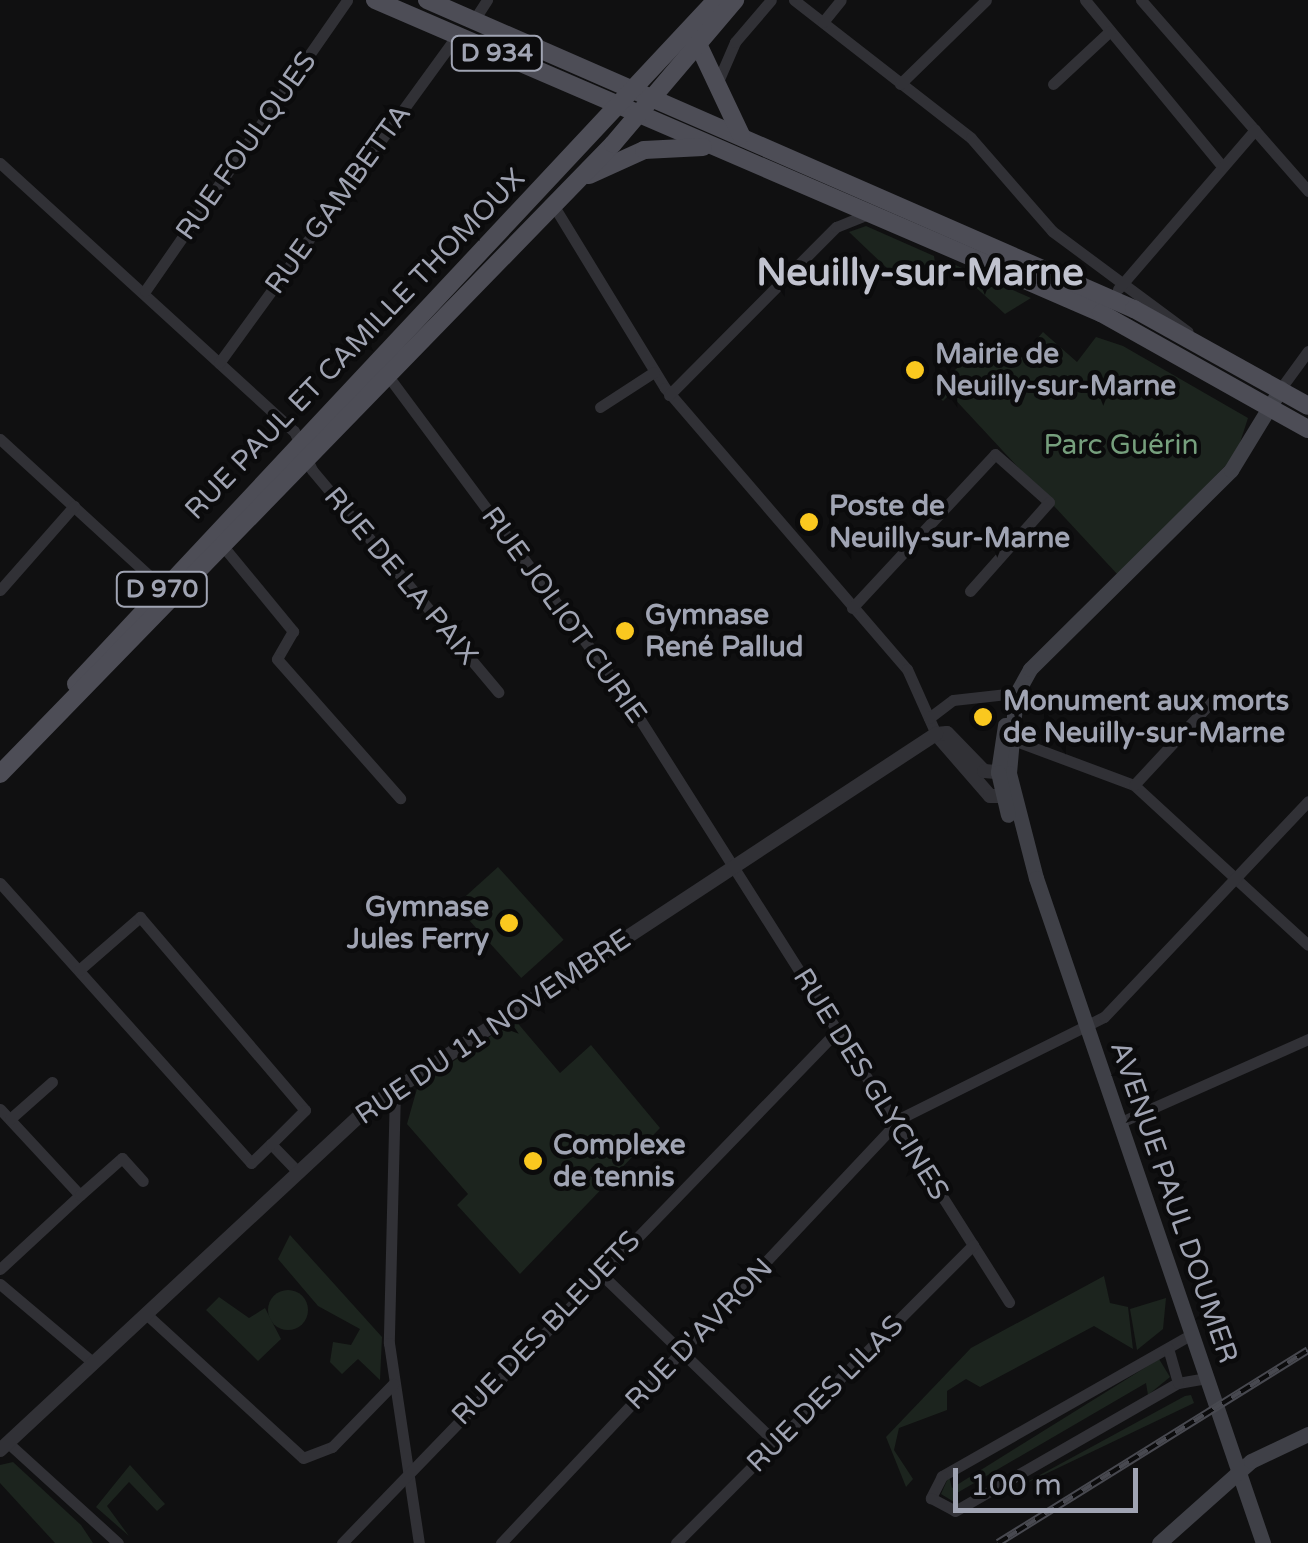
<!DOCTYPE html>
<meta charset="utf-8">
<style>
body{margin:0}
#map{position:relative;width:1308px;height:1543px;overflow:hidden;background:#101011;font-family:"Varela Round",sans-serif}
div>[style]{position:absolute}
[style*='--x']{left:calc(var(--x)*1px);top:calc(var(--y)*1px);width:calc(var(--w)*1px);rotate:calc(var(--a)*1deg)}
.green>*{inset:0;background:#1c241e;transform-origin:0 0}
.round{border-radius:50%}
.minor>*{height:11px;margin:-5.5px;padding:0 5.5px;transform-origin:5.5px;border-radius:5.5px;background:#313136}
.tertiary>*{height:14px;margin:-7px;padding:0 7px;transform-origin:7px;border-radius:7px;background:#313136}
.secondary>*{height:15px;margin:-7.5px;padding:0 7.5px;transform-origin:7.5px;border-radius:7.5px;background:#3f4047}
.primary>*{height:18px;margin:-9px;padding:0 9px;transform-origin:9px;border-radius:9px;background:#4d4d56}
.rail>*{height:8px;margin-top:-4px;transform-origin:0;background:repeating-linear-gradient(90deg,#0b0b0c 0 11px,#484950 0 22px);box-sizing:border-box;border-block:2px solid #484950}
.dots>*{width:28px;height:28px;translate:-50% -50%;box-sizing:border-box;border:5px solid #0b0b0c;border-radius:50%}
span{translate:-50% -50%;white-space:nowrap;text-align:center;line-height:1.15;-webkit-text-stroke:9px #0b0b0c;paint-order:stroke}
.shield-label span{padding:2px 8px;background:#0b0b0c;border:2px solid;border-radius:8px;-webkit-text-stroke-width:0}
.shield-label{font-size:25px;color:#a0a4b3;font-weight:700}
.street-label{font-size:28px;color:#a0a4b3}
.poi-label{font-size:28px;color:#a0a4b3;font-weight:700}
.left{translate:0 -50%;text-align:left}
.right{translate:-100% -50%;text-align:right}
.park-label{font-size:28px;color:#769f7d}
.district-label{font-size:38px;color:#c1c3cf;font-weight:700}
.scale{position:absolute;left:953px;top:1468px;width:185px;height:45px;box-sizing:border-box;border:5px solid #a0a4b3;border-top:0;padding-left:12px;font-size:30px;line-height:35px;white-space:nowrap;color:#a0a4b3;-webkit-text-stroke:8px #0b0b0c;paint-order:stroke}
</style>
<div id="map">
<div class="green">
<div style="clip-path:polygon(866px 226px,934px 256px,935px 263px,890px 271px,849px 232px)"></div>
<div style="clip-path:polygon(953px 264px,1031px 298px,1005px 314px,959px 272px,950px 280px)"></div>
<div style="clip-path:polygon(1043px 332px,1077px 362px,1096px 337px,1123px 346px,1248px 418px,1236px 455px,1118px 575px,950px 394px,943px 401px,932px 390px,963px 363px,1019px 359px)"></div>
<div style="left:498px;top:867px;width:98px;height:57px;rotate:48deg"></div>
<div style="clip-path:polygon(515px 1020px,560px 1073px,591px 1045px,660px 1128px,520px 1274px,457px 1205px,468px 1194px,407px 1124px,418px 1085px)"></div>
<div style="clip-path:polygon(290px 1235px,382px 1337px,380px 1380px,358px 1359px,342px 1374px,330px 1362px,333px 1342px,351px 1345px,360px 1329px,318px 1306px,278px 1259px)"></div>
<div style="clip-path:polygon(1104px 1276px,1110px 1303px,1128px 1307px,1133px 1349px,1094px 1326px,980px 1387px,966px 1379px,947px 1391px,947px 1410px,899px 1428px,894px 1450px,913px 1479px,906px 1487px,886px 1437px,971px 1348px)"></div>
<div class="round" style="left:268px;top:1290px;width:40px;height:40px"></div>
<div style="clip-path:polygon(219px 1297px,249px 1318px,265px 1308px,281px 1339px,258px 1361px,206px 1310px)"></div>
<div style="clip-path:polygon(1166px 1298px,1163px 1329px,1137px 1350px,1130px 1309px)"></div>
<div style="clip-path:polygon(1159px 1359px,1170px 1377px,1148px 1395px,1146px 1383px,957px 1493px,959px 1505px,941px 1494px,949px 1476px,952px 1488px)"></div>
<div style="clip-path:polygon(1185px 1396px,1191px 1395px,1194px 1403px,1014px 1489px)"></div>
<div style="clip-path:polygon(13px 1462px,81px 1525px,93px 1543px,55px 1543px,0 1483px,0 1465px)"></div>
<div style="clip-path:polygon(130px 1465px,165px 1504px,157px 1511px,129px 1482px,107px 1506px,129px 1536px,96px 1507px)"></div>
</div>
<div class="minor">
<div style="--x:794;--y:0;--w:224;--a:37.9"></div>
<div style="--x:971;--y:138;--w:123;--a:48.9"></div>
<div style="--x:1052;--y:231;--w:169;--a:36.6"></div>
<div style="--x:1085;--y:0;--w:212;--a:50.5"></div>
<div style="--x:1141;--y:0;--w:254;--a:48.8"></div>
<div style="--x:474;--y:20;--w:24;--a:-57"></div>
<div style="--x:823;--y:22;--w:28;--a:-51"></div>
<div style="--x:900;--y:84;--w:120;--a:-44.3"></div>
<div style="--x:1053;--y:84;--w:78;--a:-42.9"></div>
<div style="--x:716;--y:86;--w:48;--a:-66.6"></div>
<div style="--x:735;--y:42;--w:55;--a:-49.4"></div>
<div style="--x:0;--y:163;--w:398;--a:42.4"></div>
<div style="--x:294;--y:431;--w:43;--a:65.2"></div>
<div style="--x:312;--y:470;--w:290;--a:50"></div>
<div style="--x:552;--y:203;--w:217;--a:58.6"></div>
<div style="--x:665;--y:388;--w:371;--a:49.3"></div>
<div style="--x:907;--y:669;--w:71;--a:66"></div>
<div style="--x:1118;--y:289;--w:210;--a:-49.3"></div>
<div style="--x:145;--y:291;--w:354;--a:-55.2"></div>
<div style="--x:219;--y:363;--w:404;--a:-54"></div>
<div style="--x:385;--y:372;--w:394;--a:53.4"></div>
<div style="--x:620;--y:688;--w:727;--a:57.64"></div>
<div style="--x:1281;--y:388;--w:46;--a:-53.9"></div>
<div style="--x:669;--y:395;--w:237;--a:-45.2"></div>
<div style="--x:836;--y:227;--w:37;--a:-22"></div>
<div style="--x:600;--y:407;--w:64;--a:-32.9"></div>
<div style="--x:0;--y:439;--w:225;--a:42.5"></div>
<div style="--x:222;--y:545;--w:112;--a:50.5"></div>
<div style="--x:293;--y:631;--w:32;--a:120"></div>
<div style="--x:277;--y:659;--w:186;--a:48.5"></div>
<div style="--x:0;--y:590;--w:112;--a:-48.6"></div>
<div style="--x:852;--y:608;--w:210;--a:-47.1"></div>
<div style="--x:995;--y:454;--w:72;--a:41.6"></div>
<div style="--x:1049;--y:502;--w:119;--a:131.6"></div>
<div style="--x:929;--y:718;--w:30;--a:-37"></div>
<div style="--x:953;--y:700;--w:63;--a:-6.3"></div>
<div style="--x:1008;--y:738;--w:134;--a:20.5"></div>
<div style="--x:1134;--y:785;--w:236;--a:42.6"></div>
<div style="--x:1134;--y:785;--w:115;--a:-47.1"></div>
<div style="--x:0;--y:883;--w:376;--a:48.1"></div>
<div style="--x:251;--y:1163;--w:28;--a:-44"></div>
<div style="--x:271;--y:1144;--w:37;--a:46"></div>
<div style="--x:79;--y:970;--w:81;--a:-41"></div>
<div style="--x:140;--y:917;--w:254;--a:49.5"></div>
<div style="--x:305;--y:1110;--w:48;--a:135"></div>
<div style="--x:395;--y:1089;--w:254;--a:91.4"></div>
<div style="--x:389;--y:1343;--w:202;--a:81.5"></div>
<div style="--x:0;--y:1109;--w:117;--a:47.1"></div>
<div style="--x:80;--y:1195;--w:109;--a:137.2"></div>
<div style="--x:10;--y:1119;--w:56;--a:-41.4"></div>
<div style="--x:1121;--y:1122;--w:205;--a:-23.9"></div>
<div style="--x:80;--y:1195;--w:56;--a:-41.4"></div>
<div style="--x:122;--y:1158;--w:31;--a:48"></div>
<div style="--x:599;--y:1272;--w:246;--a:44"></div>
<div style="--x:0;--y:1284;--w:119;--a:40.2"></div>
<div style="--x:145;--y:1313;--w:214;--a:42.5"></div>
<div style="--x:303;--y:1458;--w:31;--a:-21"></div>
<div style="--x:332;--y:1447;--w:88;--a:-45.9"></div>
<div style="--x:1192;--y:1334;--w:288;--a:150.4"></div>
<div style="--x:942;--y:1476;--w:25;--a:117"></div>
<div style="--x:931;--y:1498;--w:27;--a:28"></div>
<div style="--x:955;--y:1511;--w:257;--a:-29.9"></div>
<div style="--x:1178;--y:1383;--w:29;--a:-10"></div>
<div style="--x:1168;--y:1348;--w:36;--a:74"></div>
<div style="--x:7;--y:1442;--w:150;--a:42.3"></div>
<div style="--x:342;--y:1543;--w:714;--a:-45.97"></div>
<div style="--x:501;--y:1543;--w:584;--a:-46.74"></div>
<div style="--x:901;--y:1118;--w:227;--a:-26.5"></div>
<div style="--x:1104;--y:1017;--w:297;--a:-46.6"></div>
<div style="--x:676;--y:1543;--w:421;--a:-45.1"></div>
</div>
<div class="tertiary">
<div style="--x:936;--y:734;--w:82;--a:48.9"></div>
<div style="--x:990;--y:796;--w:21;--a:0"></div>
<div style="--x:936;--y:734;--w:11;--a:-5"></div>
<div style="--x:947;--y:733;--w:53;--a:45.8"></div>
<div style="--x:984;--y:771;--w:24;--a:5"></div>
<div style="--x:0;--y:1450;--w:504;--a:-42.91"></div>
<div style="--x:369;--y:1107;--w:679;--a:-33.34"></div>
</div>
<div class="secondary">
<div style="--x:1016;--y:693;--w:80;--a:95"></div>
<div style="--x:1009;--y:773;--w:108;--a:75.6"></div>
<div style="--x:1036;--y:878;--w:703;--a:71.15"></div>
<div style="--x:1014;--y:698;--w:33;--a:-61"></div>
<div style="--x:1030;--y:669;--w:283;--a:-44.7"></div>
<div style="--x:1231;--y:470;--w:96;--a:-58.6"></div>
<div style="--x:1005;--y:725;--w:48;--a:98.5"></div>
<div style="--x:998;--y:772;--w:44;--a:76.9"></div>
<div style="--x:1159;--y:1543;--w:123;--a:-41.7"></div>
<div style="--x:1251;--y:1461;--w:63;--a:-25.3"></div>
</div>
<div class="primary">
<div style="--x:375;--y:0;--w:791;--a:23.32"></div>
<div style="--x:1101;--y:313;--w:237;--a:29.3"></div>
<div style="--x:427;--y:0;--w:772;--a:23.61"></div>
<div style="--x:1134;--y:309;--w:199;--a:29.1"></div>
<div style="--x:698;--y:44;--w:101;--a:64.7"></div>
<div style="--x:589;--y:175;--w:60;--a:-24.4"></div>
<div style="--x:644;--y:150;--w:59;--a:-2.9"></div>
<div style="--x:76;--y:684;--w:937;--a:-46.9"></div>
<div style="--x:0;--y:774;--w:879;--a:-45.78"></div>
<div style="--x:613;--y:144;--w:189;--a:-49.7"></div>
</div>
<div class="rail">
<div style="--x:998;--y:1543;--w:365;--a:-31.9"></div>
</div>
<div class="dots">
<div style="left:915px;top:370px;background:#fac81f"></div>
<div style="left:809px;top:522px;background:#fac81f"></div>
<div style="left:625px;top:631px;background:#fac81f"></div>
<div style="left:983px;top:717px;background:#fac81f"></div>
<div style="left:509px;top:923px;background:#fac81f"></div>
<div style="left:533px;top:1161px;background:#fac81f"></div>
</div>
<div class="shield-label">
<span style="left:497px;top:53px">D 934</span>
<span style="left:162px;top:589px">D 970</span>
</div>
<div class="street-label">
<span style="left:246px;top:146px;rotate:-55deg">RUE FOULQUES</span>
<span style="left:338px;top:199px;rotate:-54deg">RUE GAMBETTA</span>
<span style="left:355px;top:344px;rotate:-46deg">RUE PAUL ET CAMILLE THOMOUX</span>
<span style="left:401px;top:576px;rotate:50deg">RUE DE LA PAIX</span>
<span style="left:564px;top:615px;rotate:54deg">RUE JOLIOT CURIE</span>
<span style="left:493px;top:1027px;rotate:-34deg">RUE DU 11 NOVEMBRE</span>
<span style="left:871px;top:1084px;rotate:58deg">RUE DES GLYCINES</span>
<span style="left:1174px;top:1202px;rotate:71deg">AVENUE PAUL DOUMER</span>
<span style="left:546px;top:1328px;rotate:-46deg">RUE DES BLEUETS</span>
<span style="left:699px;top:1334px;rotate:-46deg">RUE D'AVRON</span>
<span style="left:825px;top:1394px;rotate:-45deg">RUE DES LILAS</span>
</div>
<div class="poi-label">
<span class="left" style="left:935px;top:370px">Mairie de<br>Neuilly-sur-Marne</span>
<span class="left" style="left:829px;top:522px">Poste de<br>Neuilly-sur-Marne</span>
<span class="left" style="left:645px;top:631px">Gymnase<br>René Pallud</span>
<span class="left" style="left:1003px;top:717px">Monument aux morts<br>de Neuilly-sur-Marne</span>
<span class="right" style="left:489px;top:923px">Gymnase<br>Jules Ferry</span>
<span class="left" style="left:553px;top:1161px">Complexe<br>de tennis</span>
</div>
<div class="park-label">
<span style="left:1121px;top:445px">Parc Guérin</span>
</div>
<div class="district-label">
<span style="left:920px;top:274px">Neuilly-sur-Marne</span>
</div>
<div class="scale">100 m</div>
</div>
